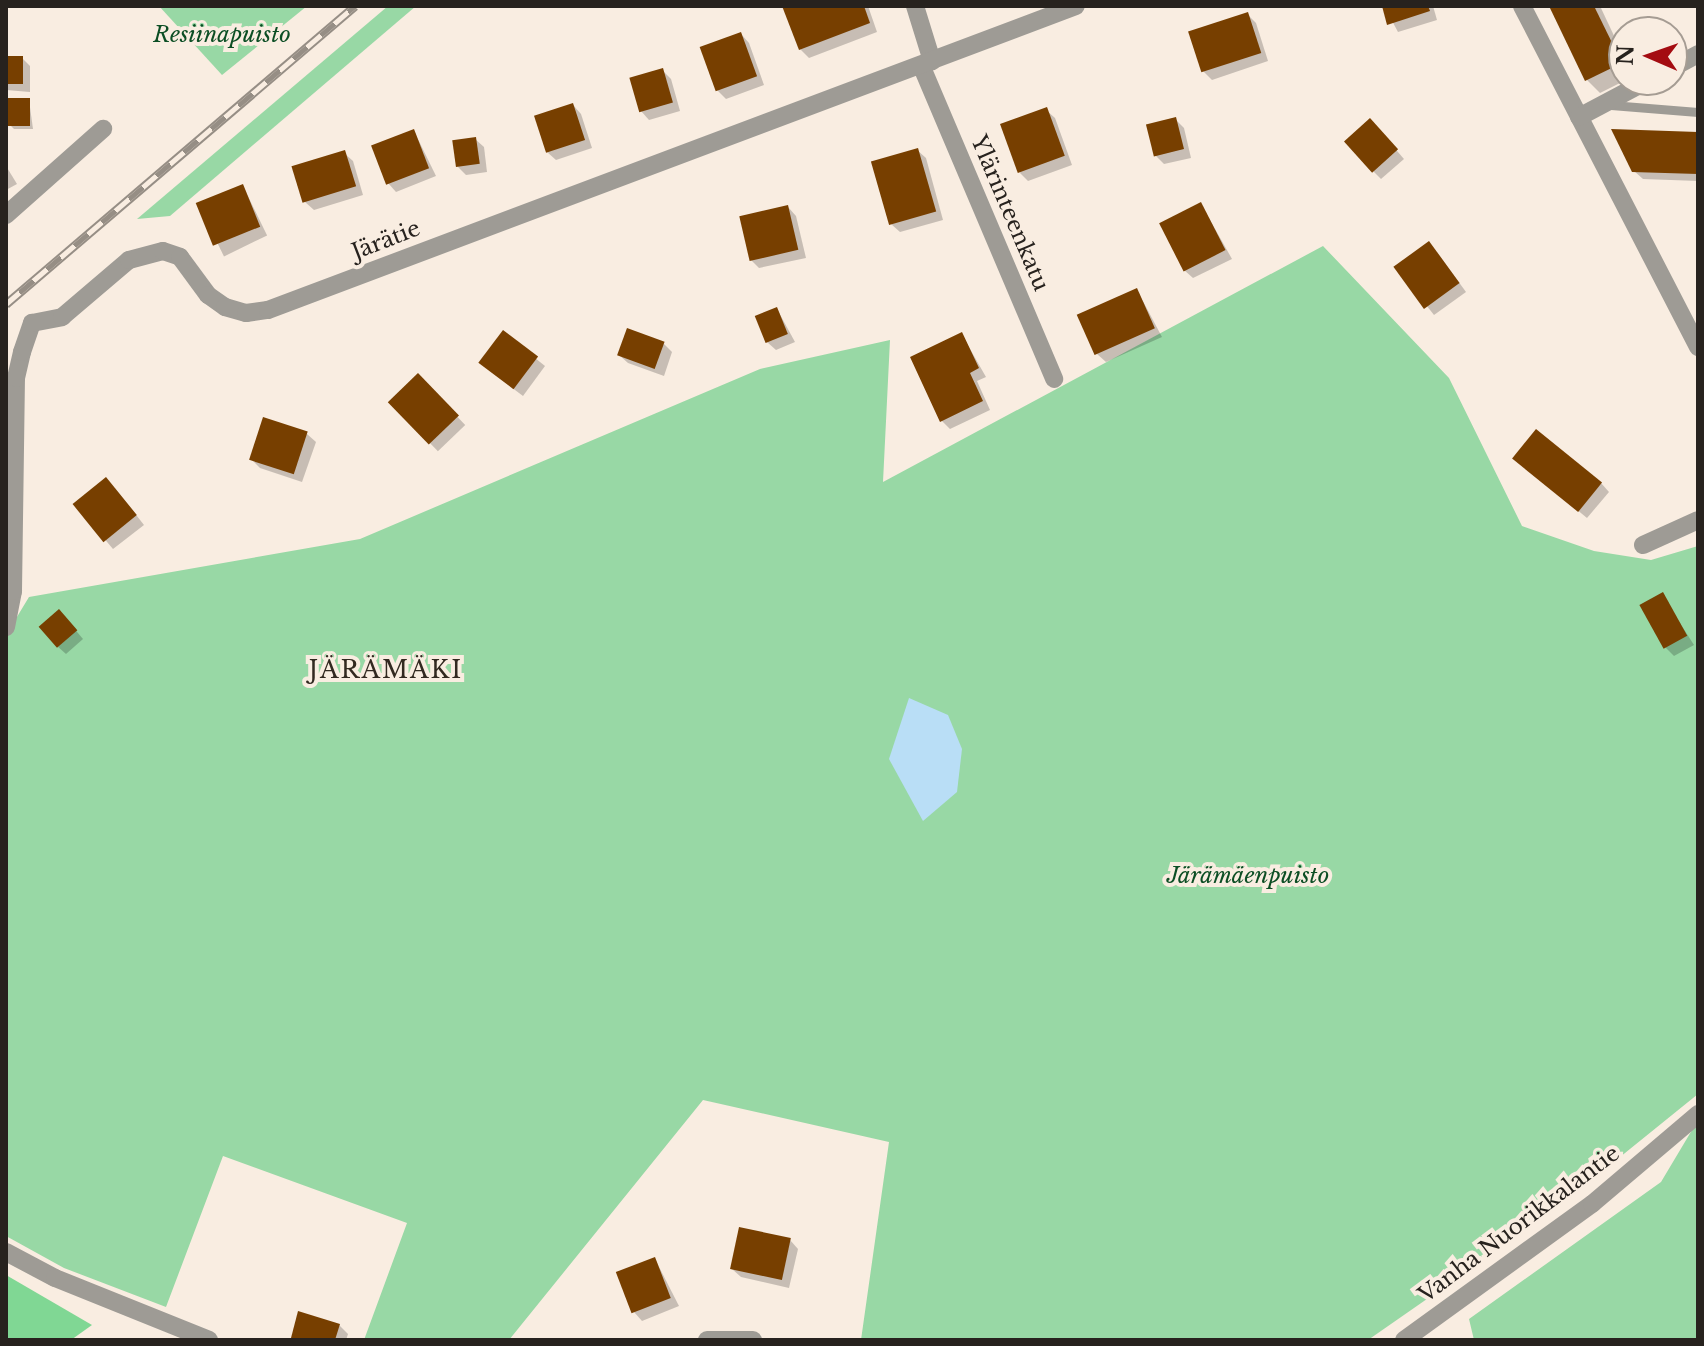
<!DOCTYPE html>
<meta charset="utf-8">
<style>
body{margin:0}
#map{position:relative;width:1704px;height:1346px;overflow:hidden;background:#f9ede1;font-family:"Libre Baskerville",serif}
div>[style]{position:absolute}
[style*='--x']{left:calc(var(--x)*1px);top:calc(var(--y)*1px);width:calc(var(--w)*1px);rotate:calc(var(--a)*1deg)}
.green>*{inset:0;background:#98d8a5}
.forest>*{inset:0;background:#80d794}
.water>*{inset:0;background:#b9def6}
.shadow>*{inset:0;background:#0003;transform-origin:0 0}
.building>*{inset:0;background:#773f00;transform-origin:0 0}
.service>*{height:9px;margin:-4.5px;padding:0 4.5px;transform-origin:4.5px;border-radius:4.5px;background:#9e9b95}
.minor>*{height:18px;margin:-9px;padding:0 9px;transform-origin:9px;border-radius:9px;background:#9e9b95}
.rail>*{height:9px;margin-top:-4.5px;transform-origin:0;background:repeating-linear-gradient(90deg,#f9ede1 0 18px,#968e85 0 36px);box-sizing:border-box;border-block:2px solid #968e85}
span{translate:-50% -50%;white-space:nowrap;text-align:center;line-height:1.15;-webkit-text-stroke:8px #f9ede1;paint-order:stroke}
.park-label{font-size:22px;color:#0c4e24;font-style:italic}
.street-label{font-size:22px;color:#27221e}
.neighbourhood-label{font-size:24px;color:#322920;letter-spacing:2px}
.frame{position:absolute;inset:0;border:8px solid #27221e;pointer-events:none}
.north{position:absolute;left:1608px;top:16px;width:80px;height:80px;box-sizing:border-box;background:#f9ede1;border:2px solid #a59c93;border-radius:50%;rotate:272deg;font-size:22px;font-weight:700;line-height:32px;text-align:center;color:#27221e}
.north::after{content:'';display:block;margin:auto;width:28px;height:36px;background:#a40c11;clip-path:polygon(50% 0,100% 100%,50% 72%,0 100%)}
</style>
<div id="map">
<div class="green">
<div style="clip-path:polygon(159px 6px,307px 6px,222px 75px)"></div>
<div style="clip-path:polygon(388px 6px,416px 6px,170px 216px,137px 219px)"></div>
<div style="clip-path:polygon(1323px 246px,1449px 378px,1522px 526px,1594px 551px,1651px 560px,1698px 546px,1698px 1094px,1552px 1212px,1368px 1340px,861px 1340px,889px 1142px,703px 1100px,509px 1340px,364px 1340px,407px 1223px,223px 1156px,166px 1307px,64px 1268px,6px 1236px,6px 635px,29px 597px,360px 539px,760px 369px,890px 340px,883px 482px)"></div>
<div style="clip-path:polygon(1698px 1120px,1698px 1340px,1474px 1340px,1469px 1319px,1661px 1182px)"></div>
</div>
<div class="forest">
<div style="clip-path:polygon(6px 1275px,92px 1325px,71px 1340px,6px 1340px)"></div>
</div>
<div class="water">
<div style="clip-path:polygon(909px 698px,948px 715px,962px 749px,957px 792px,923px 821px,889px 759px)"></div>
</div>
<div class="shadow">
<div style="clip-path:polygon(784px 6px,868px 6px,877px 32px,809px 58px,800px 49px)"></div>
<div style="clip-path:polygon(1384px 6px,1433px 6px,1437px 20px,1398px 32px)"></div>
<div style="clip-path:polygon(1552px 6px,1600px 6px,1624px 57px,1626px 80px,1600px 93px,1587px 80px)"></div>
<div style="clip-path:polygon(1247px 14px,1256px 23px,1268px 61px,1212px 80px,1203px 71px)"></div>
<div style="clip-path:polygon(741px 34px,749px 43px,764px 85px,726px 99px,717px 90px)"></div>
<div style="clip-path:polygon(6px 58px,22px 58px,30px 66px,30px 92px,6px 90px)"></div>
<div style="clip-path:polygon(662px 70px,671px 79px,680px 111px,649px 120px,641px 111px)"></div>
<div style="clip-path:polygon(29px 100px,33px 129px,14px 129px,10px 125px)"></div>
<div style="clip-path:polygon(573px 105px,581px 114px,592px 148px,556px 160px,547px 152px)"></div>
<div style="clip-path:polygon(1046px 110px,1055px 118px,1072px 165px,1028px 181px,1020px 173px)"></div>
<div style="clip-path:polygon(1175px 119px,1184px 128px,1191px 158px,1164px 164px,1155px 155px)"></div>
<div style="clip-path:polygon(1378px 129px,1404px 159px,1381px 179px,1373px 171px)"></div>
<div style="clip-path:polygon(414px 131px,436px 176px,396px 192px,388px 183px)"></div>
<div style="clip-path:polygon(1698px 134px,1698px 181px,1643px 179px,1634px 171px)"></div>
<div style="clip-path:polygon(475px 139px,484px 147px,487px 172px,466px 175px,458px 167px)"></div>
<div style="clip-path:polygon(917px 150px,926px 158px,943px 220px,900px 232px,891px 224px)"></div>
<div style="clip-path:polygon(344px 153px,353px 161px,363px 195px,314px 210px,305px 202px)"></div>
<div style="clip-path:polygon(6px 166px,17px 184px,6px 190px)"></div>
<div style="left:243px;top:186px;width:55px;height:48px;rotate:64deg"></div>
<div style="clip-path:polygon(1201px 204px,1232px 259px,1193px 278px,1184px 270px)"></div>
<div style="clip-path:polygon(788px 207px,796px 216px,806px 258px,759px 268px,751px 260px)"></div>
<div style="clip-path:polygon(1437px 252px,1466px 292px,1434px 315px,1396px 267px)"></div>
<div style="clip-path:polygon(1137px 290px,1162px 337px,1106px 362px,1097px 354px)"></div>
<div style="clip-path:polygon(777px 309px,795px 342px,776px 350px,767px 342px)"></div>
<div style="clip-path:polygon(504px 333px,545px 366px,523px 396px,490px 371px)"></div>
<div style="clip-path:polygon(962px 335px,986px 377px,977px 381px,990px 410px,950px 429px,941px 420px)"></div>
<div style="clip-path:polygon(664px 344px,672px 352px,664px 376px,628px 363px,619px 355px)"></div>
<div style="left:418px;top:376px;width:68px;height:38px;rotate:46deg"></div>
<div style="clip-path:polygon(307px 434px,316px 442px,302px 482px,260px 468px,251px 459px)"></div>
<div style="clip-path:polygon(1524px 466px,1601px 483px,1609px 492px,1587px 518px)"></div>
<div style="clip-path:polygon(115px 488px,144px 525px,113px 549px,75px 504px)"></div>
<div style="clip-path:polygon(1662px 595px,1694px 645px,1674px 656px,1666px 648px)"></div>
<div style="clip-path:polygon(67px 620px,83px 639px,66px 654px,57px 646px)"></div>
<div style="clip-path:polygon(790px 1240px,798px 1249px,789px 1288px,741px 1277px,732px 1269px)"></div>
<div style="clip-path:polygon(655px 1259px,679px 1306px,642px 1321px,634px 1312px)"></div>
<div style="clip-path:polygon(339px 1325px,348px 1334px,346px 1340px,293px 1338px)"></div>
</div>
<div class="building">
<div style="clip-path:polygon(782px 6px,864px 6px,870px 23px,799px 50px)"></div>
<div style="clip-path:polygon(1382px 6px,1428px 6px,1430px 11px,1387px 25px)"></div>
<div style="clip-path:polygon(1549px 6px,1594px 6px,1622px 63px,1585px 81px)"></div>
<div style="left:1248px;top:12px;width:43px;height:63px;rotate:72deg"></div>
<div style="left:741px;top:32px;width:47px;height:44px;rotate:70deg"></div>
<div style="left:6px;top:56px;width:17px;height:28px"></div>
<div style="left:663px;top:68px;width:36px;height:35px;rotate:74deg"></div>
<div style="left:8px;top:98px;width:22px;height:28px"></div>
<div style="left:573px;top:103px;width:39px;height:41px;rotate:72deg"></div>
<div style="left:1047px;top:107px;width:52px;height:50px;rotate:70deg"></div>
<div style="left:1176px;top:117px;width:33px;height:31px;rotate:76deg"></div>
<div style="left:1370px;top:118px;width:42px;height:35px;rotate:48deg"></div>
<div style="left:414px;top:129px;width:42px;height:46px;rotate:69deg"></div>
<div style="clip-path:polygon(1611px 129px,1698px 132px,1698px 174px,1632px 172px)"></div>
<div style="left:476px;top:137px;width:27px;height:24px;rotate:82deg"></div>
<div style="left:918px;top:148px;width:66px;height:49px;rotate:74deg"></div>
<div style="left:345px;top:150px;width:38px;height:56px;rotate:73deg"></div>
<div style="left:243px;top:184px;width:46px;height:51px;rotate:68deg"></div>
<div style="left:1201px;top:202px;width:54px;height:47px;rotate:63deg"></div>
<div style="left:788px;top:205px;width:46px;height:50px;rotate:77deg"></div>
<div style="left:1429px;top:241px;width:52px;height:44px;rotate:54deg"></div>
<div style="left:1137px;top:288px;width:44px;height:66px;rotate:66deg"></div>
<div style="left:777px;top:307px;width:29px;height:24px;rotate:68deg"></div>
<div style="left:627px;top:328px;width:40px;height:29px;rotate:20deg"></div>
<div style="left:503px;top:330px;width:44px;height:41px;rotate:37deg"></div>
<div style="clip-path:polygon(962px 332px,979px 368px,970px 373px,983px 401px,940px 422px,910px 357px)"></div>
<div style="left:418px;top:373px;width:59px;height:42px;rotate:46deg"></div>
<div style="left:263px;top:417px;width:47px;height:45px;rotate:18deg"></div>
<div style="left:1536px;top:429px;width:85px;height:38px;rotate:39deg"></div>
<div style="left:106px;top:477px;width:49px;height:43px;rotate:51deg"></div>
<div style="left:1663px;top:592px;width:50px;height:27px;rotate:61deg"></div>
<div style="left:59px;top:609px;width:28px;height:27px;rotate:49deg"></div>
<div style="left:739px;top:1227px;width:53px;height:43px;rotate:12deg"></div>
<div style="left:655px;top:1257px;width:44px;height:42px;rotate:69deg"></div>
<div style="clip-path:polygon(298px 1311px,340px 1324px,335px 1340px,291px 1338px)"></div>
</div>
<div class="service">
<div style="--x:1611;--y:105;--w:87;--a:4.6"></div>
</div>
<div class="minor">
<div style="--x:915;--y:6;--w:58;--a:72.8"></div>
<div style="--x:1522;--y:6;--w:384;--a:62.7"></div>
<div style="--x:921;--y:65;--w:341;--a:67"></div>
<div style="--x:1672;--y:68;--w:30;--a:-28"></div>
<div style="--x:1579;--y:117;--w:79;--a:-27.9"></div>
<div style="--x:6;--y:215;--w:130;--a:-41.6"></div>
<div style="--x:1643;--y:545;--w:60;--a:-24.4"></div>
<div style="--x:6;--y:627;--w:37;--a:-79"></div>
<div style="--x:13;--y:591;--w:213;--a:-89.2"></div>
<div style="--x:16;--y:378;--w:27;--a:-77"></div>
<div style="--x:22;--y:352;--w:31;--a:-71"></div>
<div style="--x:32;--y:323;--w:31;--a:-11"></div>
<div style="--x:62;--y:317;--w:88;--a:-40.4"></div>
<div style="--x:129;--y:260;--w:35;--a:-15"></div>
<div style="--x:163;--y:251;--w:18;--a:19"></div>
<div style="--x:180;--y:257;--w:47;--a:53.6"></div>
<div style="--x:208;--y:295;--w:21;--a:35"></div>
<div style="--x:225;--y:307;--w:22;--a:16"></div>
<div style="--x:246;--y:313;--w:22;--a:-8"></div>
<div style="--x:268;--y:310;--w:863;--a:-20.62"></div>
<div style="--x:6;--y:1252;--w:55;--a:28"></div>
<div style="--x:55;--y:1278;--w:166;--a:21.9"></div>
<div style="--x:707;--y:1340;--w:46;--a:0"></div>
<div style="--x:1404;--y:1340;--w:232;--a:-35.9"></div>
<div style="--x:1592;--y:1204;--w:139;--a:-40.3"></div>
</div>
<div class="rail">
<div style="--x:6;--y:304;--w:459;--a:-40.5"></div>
</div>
<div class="park-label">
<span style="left:222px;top:35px">Resiinapuisto</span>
<span style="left:1248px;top:876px">Järämäenpuisto</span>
</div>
<div class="street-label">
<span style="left:1010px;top:213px;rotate:67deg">Ylärinteenkatu</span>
<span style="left:386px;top:240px;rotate:-21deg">Järätie</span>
<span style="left:1519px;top:1224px;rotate:-37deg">Vanha Nuorikkalantie</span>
</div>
<div class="neighbourhood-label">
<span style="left:386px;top:670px">JÄRÄMÄKI</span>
</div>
<div class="frame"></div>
<div class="north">N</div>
</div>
